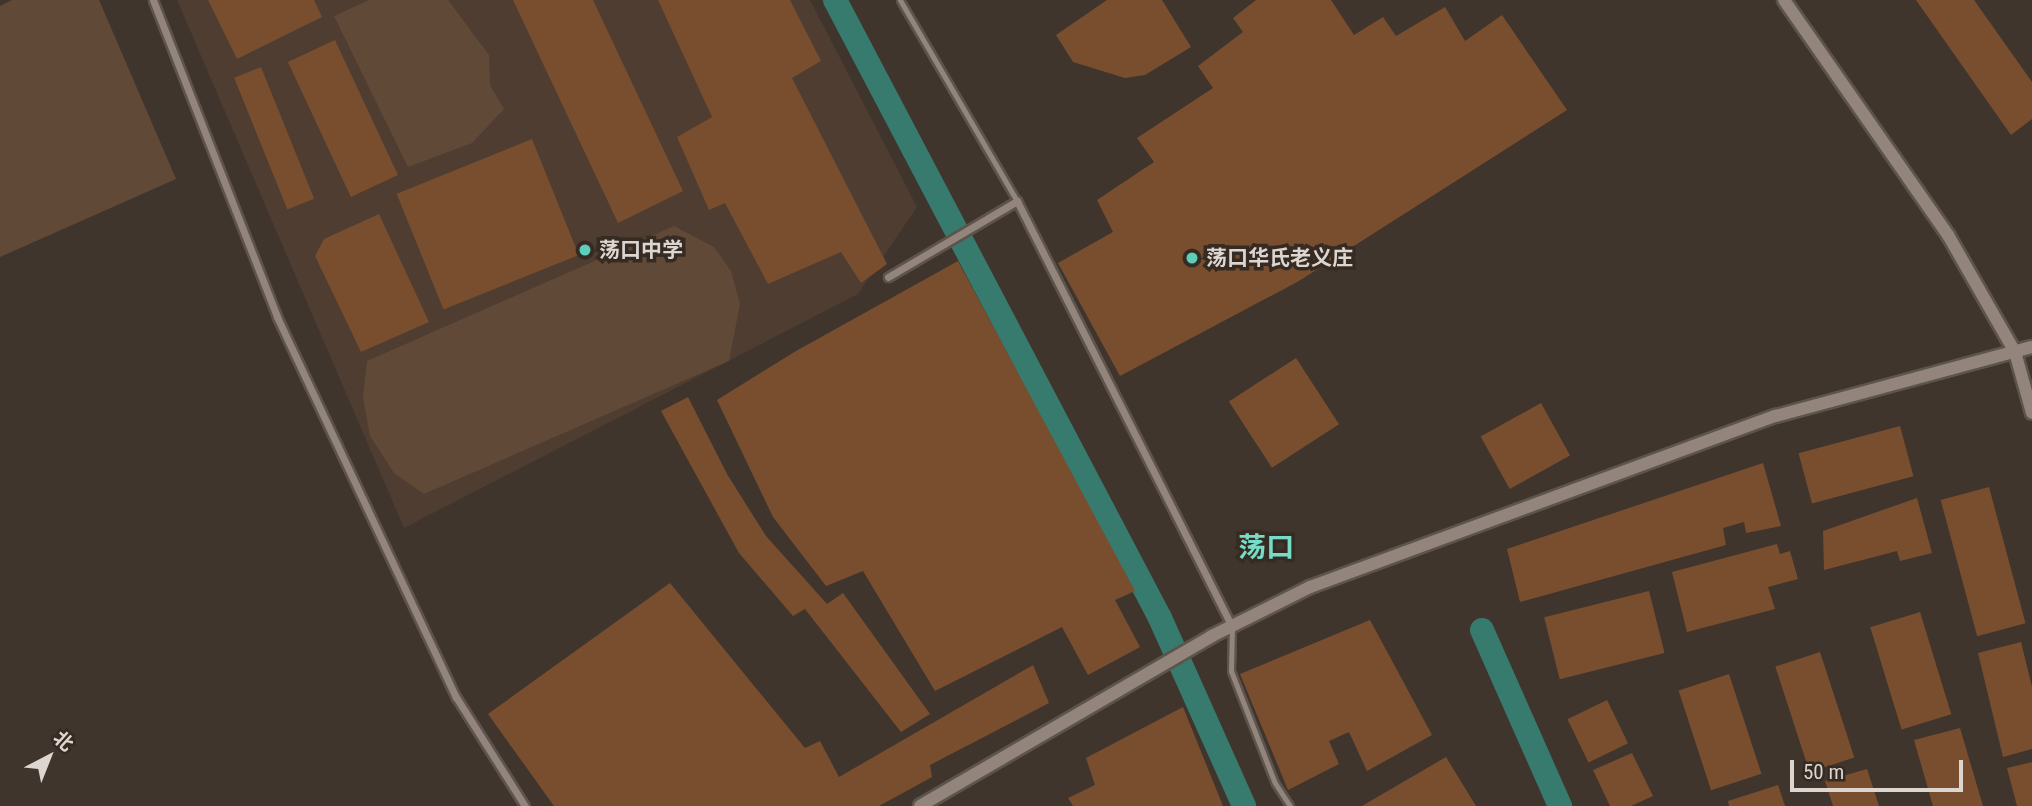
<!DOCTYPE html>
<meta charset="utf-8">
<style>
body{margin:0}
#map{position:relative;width:2032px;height:806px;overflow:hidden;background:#40352d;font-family:"Roboto Condensed","Noto Sans SC",sans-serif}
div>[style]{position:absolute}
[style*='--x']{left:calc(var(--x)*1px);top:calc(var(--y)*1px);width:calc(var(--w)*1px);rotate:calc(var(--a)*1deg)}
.built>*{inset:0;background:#4e3d30}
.green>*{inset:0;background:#614937}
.canal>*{height:24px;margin:-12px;padding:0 12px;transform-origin:12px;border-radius:12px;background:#367b6e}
.building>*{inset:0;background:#784e2f;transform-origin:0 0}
.roads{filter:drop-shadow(2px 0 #5d544d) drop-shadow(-2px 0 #5d544d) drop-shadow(0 2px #5d544d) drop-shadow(0 -2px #5d544d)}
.service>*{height:5px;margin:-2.5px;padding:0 2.5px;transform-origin:2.5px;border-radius:2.5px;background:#93857c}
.minor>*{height:7px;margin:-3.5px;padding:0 3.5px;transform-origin:3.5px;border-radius:3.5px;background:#93857c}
.tertiary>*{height:12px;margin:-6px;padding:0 6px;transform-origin:6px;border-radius:6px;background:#93857c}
.dots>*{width:19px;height:19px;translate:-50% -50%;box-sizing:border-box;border:4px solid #362b23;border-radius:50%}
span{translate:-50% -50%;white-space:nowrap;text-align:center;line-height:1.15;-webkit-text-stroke:7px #362b23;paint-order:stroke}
.poi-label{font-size:21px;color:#dcd5d0;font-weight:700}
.left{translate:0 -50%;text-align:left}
.district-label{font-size:28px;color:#76dcc7;font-weight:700}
.north{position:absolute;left:14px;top:722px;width:70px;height:70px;-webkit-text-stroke:5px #362b23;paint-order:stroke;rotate:42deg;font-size:19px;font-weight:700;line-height:28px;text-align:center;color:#dcd5d0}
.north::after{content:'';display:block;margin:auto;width:24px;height:32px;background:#dcd5d0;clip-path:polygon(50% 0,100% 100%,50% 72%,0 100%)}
.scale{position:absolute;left:1790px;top:760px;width:173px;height:32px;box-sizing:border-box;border:4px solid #dcd5d0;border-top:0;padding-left:9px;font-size:21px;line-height:24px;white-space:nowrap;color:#dcd5d0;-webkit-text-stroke:5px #362b23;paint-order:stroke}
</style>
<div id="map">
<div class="built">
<div style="clip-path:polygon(177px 0,810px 0,917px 207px,858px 294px,404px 528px)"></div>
</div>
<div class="green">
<div style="clip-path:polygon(12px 0,99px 0,176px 179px,0 257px,0 6px)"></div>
<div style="clip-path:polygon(369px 0,448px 0,489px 55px,490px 85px,504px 109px,472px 143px,408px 167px,334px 16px)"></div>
<div style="clip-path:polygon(674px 226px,714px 247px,731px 271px,740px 304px,729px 361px,424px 494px,394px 473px,370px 436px,363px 398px,367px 361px)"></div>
</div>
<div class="canal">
<div style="--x:835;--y:0;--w:698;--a:62.26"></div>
<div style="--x:1160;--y:618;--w:206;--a:65.9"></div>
<div style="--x:1482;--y:630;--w:193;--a:66.1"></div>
</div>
<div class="building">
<div style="clip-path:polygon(208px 0,314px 0,322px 17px,237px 59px)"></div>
<div style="clip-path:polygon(513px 0,593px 0,683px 191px,618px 223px)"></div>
<div style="clip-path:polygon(658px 0,790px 0,821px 61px,792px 78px,887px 264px,861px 283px,841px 252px,768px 284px,725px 203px,709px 210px,677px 137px,712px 117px)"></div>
<div style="clip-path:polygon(1107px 0,1162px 0,1191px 47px,1145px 75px,1125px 78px,1073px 62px,1056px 35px)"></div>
<div style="clip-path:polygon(1256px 0,1331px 0,1354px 35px,1383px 17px,1396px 36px,1445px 7px,1465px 41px,1502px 15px,1567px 110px,1299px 281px,1120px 376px,1058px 263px,1113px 232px,1097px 200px,1154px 162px,1137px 138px,1213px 88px,1198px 66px,1243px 32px,1233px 18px)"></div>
<div style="clip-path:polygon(1916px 0,1974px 0,2032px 82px,2032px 119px,2011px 135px)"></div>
<div style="left:335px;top:40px;width:149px;height:52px;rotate:65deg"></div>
<div style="left:261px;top:67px;width:142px;height:29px;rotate:68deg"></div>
<div style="left:532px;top:139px;width:125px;height:146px;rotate:68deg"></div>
<div style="clip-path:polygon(379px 214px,429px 322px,361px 352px,315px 256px,324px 239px)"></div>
<div style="clip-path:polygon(958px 261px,1135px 591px,1115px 600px,1140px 647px,1088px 675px,1062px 627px,935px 691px,863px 571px,826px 586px,773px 517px,717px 400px,796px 351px)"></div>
<div style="left:1296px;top:358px;width:79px;height:80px;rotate:57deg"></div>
<div style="clip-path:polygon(688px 397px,727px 474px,766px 536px,827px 604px,843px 593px,930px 714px,901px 732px,805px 609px,793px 616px,739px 553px,661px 411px)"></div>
<div style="left:1541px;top:403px;width:60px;height:69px;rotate:61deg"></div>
<div style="left:1900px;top:426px;width:52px;height:105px;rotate:75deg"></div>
<div style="clip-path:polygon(1763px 463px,1781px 526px,1746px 533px,1744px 522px,1723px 528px,1726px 545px,1520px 602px,1507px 549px)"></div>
<div style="left:1989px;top:487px;width:141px;height:50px;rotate:75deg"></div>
<div style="clip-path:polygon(1917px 498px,1932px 553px,1900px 561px,1897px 551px,1824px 570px,1823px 531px)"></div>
<div style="clip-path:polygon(1777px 544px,1780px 554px,1790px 551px,1798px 579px,1768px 587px,1775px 609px,1687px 632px,1672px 572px)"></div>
<div style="clip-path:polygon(670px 583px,805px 748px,820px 741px,839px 777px,1033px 665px,1049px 703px,930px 765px,932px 777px,879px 806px,554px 806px,488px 714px)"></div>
<div style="left:1649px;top:591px;width:64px;height:108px;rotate:76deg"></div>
<div style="left:1920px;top:612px;width:107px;height:52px;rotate:73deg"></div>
<div style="clip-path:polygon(1370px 620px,1432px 735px,1367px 771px,1349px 732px,1329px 741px,1339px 764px,1288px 790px,1240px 674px)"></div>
<div style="clip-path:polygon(2021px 642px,2032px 687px,2032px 749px,2003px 757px,1978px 653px)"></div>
<div style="left:1820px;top:652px;width:111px;height:47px;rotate:72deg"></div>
<div style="left:1729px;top:674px;width:105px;height:53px;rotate:72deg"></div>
<div style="left:1607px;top:700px;width:48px;height:44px;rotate:64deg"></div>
<div style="clip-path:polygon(1183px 707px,1223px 806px,1073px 806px,1068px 798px,1095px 785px,1086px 758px)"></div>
<div style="clip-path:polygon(1960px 728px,1983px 806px,1933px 806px,1914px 740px)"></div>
<div style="clip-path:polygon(1632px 753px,1653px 796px,1631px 806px,1610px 806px,1593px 770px)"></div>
<div style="clip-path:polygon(1446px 757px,1476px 806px,1362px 806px)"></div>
<div style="clip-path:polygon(2032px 762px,2032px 806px,2017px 806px,2007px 768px)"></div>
<div style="clip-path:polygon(1867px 769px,1879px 806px,1833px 806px,1825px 781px)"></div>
<div style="clip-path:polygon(1778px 785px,1785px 806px,1729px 806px,1728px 801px)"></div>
</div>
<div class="roads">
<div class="service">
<div style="--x:900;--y:0;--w:233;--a:59.8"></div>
<div style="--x:1232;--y:626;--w:45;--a:91.3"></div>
<div style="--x:1231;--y:671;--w:120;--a:68.6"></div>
<div style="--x:1275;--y:783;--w:27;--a:57"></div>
</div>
<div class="minor">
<div style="--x:153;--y:0;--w:340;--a:68.6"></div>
<div style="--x:277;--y:317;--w:420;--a:64.8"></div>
<div style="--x:456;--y:697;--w:129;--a:57.7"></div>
<div style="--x:888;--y:277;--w:150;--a:-30.5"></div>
<div style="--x:1017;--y:201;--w:476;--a:63.2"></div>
</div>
<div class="tertiary">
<div style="--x:1784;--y:0;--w:287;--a:55.1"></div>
<div style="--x:1948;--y:235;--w:135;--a:60.2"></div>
<div style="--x:2015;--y:352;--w:63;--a:74.4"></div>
<div style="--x:920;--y:806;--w:338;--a:-30.2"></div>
<div style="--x:1212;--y:636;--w:110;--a:-26.6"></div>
<div style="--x:1310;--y:587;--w:496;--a:-20.2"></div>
<div style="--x:1776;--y:416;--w:265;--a:-15.1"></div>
</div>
</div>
<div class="dots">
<div style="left:585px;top:250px;background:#5dceb9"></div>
<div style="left:1192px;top:258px;background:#5dceb9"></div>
</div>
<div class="poi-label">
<span class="left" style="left:599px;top:250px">荡口中学</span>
<span class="left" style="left:1206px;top:258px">荡口华氏老义庄</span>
</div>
<div class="district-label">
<span style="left:1266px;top:548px">荡口</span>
</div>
<div class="north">北</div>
<div class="scale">50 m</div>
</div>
